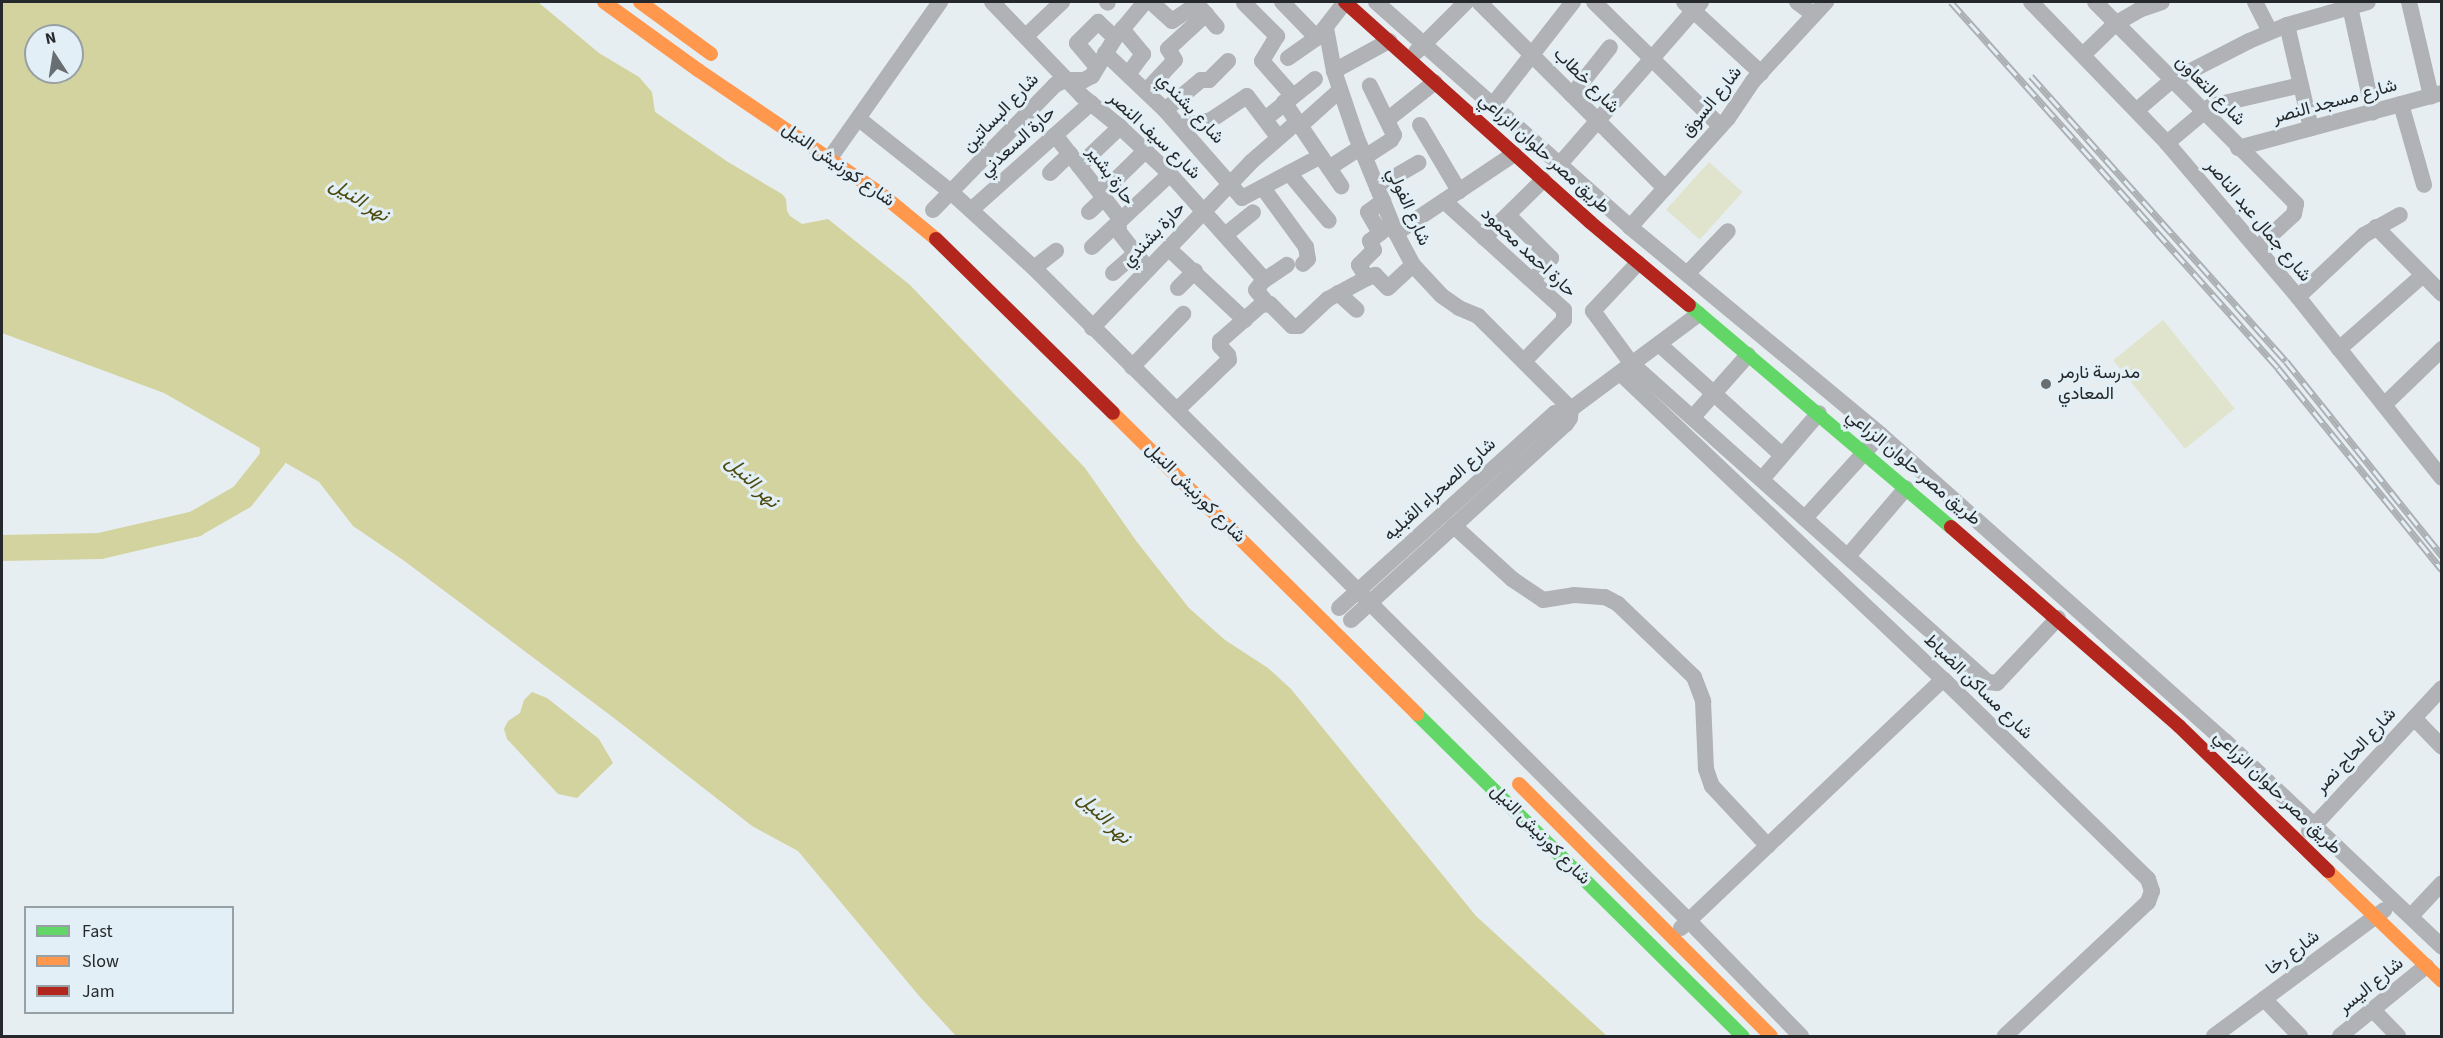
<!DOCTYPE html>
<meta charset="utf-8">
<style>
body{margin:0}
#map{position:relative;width:2443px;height:1038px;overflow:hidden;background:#e7eef2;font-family:"Source Sans 3",Vazirmatn,sans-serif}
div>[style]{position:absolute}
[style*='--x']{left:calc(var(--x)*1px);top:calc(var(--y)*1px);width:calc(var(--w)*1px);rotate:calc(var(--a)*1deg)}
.green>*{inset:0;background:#e1e4cc;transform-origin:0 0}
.water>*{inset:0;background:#d3d39f}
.river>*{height:26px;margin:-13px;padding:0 13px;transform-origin:13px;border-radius:13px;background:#d3d39f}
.street>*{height:16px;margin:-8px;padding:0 8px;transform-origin:8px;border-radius:8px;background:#b0b2b5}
.fast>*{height:14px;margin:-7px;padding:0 7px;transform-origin:7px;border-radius:7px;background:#63d668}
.slow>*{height:14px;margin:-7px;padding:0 7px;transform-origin:7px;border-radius:7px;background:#ff974d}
.jam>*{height:14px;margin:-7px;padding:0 7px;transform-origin:7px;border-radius:7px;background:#b3261e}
.rail>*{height:7px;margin-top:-3.5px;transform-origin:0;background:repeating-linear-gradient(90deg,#e2eff6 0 14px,#acb0b2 0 28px);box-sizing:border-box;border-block:2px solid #acb0b2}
.dots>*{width:16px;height:16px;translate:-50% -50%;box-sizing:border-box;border:3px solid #e2eff6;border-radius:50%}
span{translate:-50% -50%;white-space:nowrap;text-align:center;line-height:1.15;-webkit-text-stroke:6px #e2eff6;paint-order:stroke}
.street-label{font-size:18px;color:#25292c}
.poi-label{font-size:18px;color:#25292c}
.left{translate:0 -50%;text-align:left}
.water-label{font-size:20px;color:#4d4a0f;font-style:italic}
.frame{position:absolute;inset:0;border:3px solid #25292c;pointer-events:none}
.legend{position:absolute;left:24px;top:906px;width:210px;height:108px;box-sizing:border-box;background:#e2eff6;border:2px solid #96a0a5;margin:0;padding:8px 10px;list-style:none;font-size:18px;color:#25292c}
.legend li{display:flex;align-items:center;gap:12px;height:30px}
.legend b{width:30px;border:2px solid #96a0a5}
.north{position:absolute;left:24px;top:24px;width:60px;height:60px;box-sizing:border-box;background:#e2eff6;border:2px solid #96a0a5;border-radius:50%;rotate:348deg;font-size:16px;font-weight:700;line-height:24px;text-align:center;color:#25292c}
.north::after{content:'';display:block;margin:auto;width:21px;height:27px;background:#696e71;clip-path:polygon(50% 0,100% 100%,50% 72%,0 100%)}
</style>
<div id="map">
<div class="green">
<div style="left:1709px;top:162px;width:45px;height:64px;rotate:42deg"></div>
<div style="left:2163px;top:320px;width:114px;height:64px;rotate:51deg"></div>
</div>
<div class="water">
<div style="clip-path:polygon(evenodd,2px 2px,538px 2px,599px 53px,639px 77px,652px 92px,655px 112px,728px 162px,782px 194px,786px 199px,787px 211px,790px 216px,802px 224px,828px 219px,910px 285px,1085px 468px,1137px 542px,1189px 608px,1225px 640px,1268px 668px,1291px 689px,1476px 916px,1607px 1036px,956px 1036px,920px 997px,798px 851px,752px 826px,614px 718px,403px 560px,353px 526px,319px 482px,164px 393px,2px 333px,2px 2px,36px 36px,72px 36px,72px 72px,36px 72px,36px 36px)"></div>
<div style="clip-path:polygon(532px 692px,547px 698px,599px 739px,613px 763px,577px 798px,558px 794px,507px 739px,504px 729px,508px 721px,520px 713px,524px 700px)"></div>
</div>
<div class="river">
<div style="--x:2;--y:548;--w:98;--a:-1.2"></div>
<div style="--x:100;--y:546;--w:98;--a:-13"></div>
<div style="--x:195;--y:524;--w:54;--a:-29.9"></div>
<div style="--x:242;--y:497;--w:50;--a:-51.5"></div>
<div style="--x:273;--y:458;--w:36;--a:-92"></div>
</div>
<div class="street">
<div style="--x:992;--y:2;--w:130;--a:46.2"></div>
<div style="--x:1082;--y:96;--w:49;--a:39.2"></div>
<div style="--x:1120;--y:127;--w:69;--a:43.2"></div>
<div style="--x:1170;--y:174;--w:138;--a:48.2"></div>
<div style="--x:1262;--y:277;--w:4;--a:76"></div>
<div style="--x:1263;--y:281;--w:11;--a:128"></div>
<div style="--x:1256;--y:290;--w:17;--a:50"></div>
<div style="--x:1107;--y:2;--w:1;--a:45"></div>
<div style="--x:1151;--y:2;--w:28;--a:42"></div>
<div style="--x:1172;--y:21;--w:30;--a:-34"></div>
<div style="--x:1197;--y:4;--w:30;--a:49"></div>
<div style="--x:1282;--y:2;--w:50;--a:45.8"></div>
<div style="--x:1376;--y:2;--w:339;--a:41.5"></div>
<div style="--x:1630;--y:227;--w:326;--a:39.6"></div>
<div style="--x:1881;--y:435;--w:460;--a:41.7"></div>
<div style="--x:2225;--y:741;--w:299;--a:43.5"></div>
<div style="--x:1479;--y:2;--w:263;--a:45"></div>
<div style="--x:1594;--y:2;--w:177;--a:44.5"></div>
<div style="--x:1684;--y:2;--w:105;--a:42.7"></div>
<div style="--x:1797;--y:2;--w:21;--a:37"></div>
<div style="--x:2031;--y:2;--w:196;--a:46"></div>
<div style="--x:2167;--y:143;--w:202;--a:49.6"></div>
<div style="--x:2298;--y:297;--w:231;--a:51.5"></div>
<div style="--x:2095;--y:2;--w:285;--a:45.1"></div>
<div style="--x:2296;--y:204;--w:10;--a:101"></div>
<div style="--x:2294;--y:214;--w:50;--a:137.4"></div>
<div style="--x:2255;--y:2;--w:33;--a:63"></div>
<div style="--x:2349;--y:2;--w:113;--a:77.7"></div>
<div style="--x:2409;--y:2;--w:97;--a:76.8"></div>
<div style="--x:1244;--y:3;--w:47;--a:45"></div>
<div style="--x:1277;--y:36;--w:29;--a:121"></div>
<div style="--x:1262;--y:61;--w:45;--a:48.6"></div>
<div style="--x:2287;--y:25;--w:106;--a:76.9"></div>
<div style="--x:1326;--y:28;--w:44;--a:79.5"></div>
<div style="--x:1334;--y:71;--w:69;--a:71.3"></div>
<div style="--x:1356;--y:136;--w:105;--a:67.6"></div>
<div style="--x:1396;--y:233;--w:36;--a:62"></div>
<div style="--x:1413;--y:265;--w:42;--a:46.9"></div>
<div style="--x:1442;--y:296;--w:21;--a:35"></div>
<div style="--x:1459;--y:308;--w:21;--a:23"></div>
<div style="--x:1478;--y:316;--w:132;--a:45"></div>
<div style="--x:1122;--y:29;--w:33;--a:50"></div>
<div style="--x:1143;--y:54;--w:24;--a:126"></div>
<div style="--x:1026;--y:36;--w:50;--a:-43.4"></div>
<div style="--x:1416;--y:52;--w:71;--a:-45"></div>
<div style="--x:1105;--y:53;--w:83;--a:43.5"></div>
<div style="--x:1165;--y:110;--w:117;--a:48.8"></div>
<div style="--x:1242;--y:198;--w:89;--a:-28"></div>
<div style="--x:2084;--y:54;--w:43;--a:-44.1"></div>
<div style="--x:2115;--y:24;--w:28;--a:-30"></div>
<div style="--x:2139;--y:10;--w:24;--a:-19"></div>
<div style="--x:1288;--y:58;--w:35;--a:-35"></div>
<div style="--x:1317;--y:38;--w:46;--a:-52.1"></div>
<div style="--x:1097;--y:67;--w:31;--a:-130"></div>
<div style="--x:1077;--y:43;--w:30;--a:-45"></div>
<div style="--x:1098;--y:22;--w:23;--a:43"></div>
<div style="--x:1334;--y:71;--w:63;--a:-28.6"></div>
<div style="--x:1146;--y:91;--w:42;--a:-46.9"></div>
<div style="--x:1175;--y:60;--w:13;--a:-122"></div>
<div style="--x:1168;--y:49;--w:52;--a:-42.6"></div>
<div style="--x:1572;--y:95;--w:61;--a:-51.6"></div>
<div style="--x:1284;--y:102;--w:102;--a:55.8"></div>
<div style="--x:2401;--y:104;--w:84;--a:74.1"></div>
<div style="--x:1492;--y:106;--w:132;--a:-52.1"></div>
<div style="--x:1165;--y:110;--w:47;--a:-39.8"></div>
<div style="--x:1201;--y:80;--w:8;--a:0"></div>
<div style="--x:1209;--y:80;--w:27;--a:-45"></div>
<div style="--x:2137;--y:110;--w:45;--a:-40.5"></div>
<div style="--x:2171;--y:81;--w:88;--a:-27.1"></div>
<div style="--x:2249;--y:41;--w:41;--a:-22.8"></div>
<div style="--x:2287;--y:25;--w:84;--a:-15.9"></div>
<div style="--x:859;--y:119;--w:117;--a:38.4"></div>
<div style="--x:951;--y:192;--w:113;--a:42.5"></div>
<div style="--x:1034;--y:268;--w:925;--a:44.91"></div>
<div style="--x:1689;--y:921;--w:161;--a:45.8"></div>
<div style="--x:1265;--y:119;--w:64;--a:-38.7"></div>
<div style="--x:1387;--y:120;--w:61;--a:-38.4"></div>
<div style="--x:1420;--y:125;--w:77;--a:59.4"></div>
<div style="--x:1181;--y:126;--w:31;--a:-11"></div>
<div style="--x:1211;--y:120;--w:43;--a:-33.7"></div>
<div style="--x:1247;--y:96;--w:51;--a:52.9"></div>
<div style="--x:1300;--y:126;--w:54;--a:-42"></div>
<div style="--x:1055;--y:135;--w:103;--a:52.1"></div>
<div style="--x:1118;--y:216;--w:16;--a:86"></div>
<div style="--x:1119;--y:232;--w:47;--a:51.9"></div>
<div style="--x:2167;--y:143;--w:57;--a:-40.1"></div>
<div style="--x:2211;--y:106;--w:92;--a:-13.1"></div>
<div style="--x:2238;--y:148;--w:211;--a:-15.1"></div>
<div style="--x:1365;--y:157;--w:31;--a:-33"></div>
<div style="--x:1391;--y:140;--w:6;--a:-59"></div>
<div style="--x:1394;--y:135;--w:55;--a:-116.1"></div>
<div style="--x:830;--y:158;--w:191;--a:-54.8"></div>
<div style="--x:1559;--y:165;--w:216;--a:-48.9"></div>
<div style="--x:1079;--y:166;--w:57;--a:-43.6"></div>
<div style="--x:1329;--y:168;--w:38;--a:-33"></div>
<div style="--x:1050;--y:173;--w:28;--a:-44"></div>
<div style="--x:1289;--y:173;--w:62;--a:50.2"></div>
<div style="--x:1377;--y:187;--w:48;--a:-30.3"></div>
<div style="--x:1263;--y:188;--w:73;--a:53.9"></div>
<div style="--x:1306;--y:247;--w:12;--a:81"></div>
<div style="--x:1308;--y:259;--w:7;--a:135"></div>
<div style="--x:1101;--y:194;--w:63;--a:-44.4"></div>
<div style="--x:1444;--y:201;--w:162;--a:42.2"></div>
<div style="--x:1564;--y:310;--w:10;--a:90"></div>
<div style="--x:1564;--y:320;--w:57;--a:134.3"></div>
<div style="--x:933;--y:210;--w:175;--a:-45.7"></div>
<div style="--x:1055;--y:85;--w:11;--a:-27"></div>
<div style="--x:1065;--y:80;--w:19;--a:0"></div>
<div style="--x:1084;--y:80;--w:9;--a:-27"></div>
<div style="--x:1092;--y:76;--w:44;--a:-58.8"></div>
<div style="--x:1115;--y:38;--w:47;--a:-50.2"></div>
<div style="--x:971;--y:210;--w:161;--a:-41.7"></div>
<div style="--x:1089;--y:212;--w:21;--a:-43"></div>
<div style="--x:1508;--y:215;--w:61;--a:45"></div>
<div style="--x:1551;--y:258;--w:29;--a:128"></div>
<div style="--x:1630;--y:227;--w:147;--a:-48"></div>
<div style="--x:1728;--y:118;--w:45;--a:-56"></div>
<div style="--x:1753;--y:81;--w:108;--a:-47.3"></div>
<div style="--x:2376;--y:227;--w:94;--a:45.4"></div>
<div style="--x:1380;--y:233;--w:24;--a:-120"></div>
<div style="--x:1368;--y:212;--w:19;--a:-36"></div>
<div style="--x:1396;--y:233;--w:142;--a:-33.8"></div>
<div style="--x:1225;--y:235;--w:36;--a:-39"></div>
<div style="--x:1484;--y:238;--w:83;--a:-44.5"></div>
<div style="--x:1092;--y:247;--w:107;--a:-43.1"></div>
<div style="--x:1169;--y:249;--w:104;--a:43.1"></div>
<div style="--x:1638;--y:263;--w:66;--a:133.2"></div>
<div style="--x:1593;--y:311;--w:66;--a:53.7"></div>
<div style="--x:1632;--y:364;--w:477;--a:41.8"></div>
<div style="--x:1988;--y:682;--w:9;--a:6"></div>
<div style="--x:1997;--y:683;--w:89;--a:-46.8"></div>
<div style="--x:1034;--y:268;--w:28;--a:-38"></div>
<div style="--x:1113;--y:273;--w:30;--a:-41"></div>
<div style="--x:1687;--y:274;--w:59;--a:-46.4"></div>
<div style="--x:1367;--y:278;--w:15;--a:-122"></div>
<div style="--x:1359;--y:265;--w:21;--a:-45"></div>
<div style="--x:1374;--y:250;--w:10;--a:-114"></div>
<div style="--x:1370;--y:241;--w:28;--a:-38"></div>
<div style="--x:1263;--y:281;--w:29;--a:-34"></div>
<div style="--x:1178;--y:288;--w:24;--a:-45"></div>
<div style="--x:1338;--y:293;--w:25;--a:42"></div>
<div style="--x:2298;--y:297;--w:91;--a:-43.2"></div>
<div style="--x:2364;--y:235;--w:41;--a:-29.1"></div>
<div style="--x:1092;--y:328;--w:230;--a:-46.2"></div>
<div style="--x:1251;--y:162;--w:61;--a:-41"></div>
<div style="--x:1659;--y:344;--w:166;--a:42.1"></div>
<div style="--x:2339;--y:349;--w:112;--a:-41.4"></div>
<div style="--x:1132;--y:367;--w:74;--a:-46.1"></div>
<div style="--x:1620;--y:373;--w:445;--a:43.5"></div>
<div style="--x:1943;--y:679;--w:286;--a:44.3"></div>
<div style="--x:2148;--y:879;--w:13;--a:72"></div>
<div style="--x:2152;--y:891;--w:12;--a:110"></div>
<div style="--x:2148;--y:902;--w:196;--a:136.9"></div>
<div style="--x:2384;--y:405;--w:81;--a:-44"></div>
<div style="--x:1177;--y:410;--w:72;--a:-43.9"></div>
<div style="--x:1229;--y:360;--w:5;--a:-101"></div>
<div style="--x:1228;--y:355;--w:12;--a:-132"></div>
<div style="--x:1220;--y:346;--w:5;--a:-90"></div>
<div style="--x:1220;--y:341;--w:55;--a:-41.3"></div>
<div style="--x:1261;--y:305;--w:9;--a:-6"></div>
<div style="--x:1270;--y:304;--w:31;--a:45"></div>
<div style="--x:1292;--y:326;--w:7;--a:0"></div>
<div style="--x:1299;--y:326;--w:40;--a:-43"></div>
<div style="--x:1328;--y:299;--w:44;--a:-28.3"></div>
<div style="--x:1367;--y:278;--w:9;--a:-21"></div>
<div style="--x:1375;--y:275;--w:18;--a:45"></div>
<div style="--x:1388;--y:288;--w:34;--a:-43"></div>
<div style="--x:1693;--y:417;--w:83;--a:-48.4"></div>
<div style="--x:1762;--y:479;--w:87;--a:-49.2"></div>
<div style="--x:1805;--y:518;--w:100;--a:-47.8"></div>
<div style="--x:1454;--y:526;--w:79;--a:42.4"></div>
<div style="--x:1512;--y:579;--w:37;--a:34"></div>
<div style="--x:1543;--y:600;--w:31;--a:-9"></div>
<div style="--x:1574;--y:595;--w:31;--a:4"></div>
<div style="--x:1605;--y:597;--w:15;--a:28"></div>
<div style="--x:1618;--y:604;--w:105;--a:43.8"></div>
<div style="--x:1694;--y:677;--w:26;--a:69"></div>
<div style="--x:1703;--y:701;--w:68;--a:87.5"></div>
<div style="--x:1706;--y:769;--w:18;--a:71"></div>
<div style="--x:1712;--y:786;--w:82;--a:47"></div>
<div style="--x:1848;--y:556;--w:89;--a:-49.5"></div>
<div style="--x:1339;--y:608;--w:291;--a:-42.1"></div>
<div style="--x:1555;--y:413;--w:16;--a:-14"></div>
<div style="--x:1571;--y:409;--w:159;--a:-36.6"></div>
<div style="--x:1351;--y:620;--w:291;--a:-42.4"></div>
<div style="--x:1566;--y:424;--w:7;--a:-56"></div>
<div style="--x:1570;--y:418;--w:9;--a:-84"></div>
<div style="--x:2414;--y:718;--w:40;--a:46"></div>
<div style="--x:2309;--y:831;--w:195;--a:-47.1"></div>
<div style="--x:2411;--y:916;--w:45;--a:-46.8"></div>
<div style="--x:1681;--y:928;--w:361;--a:-43.5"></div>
<div style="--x:2264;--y:999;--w:52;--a:45.8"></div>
<div style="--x:2373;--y:1010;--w:36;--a:46"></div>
<div style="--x:2214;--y:1036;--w:212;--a:-36.5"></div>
<div style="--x:2340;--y:1036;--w:111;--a:-39.1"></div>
</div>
<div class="fast">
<div style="--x:1689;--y:305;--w:343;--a:40.3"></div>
<div style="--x:1417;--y:714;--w:458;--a:44.7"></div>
</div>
<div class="slow">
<div style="--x:604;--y:2;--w:116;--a:35.9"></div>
<div style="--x:698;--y:70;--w:220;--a:34.1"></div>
<div style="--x:880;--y:193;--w:72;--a:39.4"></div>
<div style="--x:640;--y:2;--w:88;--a:36.2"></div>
<div style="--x:1113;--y:413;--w:428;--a:44.7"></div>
<div style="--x:1519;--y:784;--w:356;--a:45"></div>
<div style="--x:2328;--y:871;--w:158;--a:44"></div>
</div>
<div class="jam">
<div style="--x:1345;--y:2;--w:329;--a:41.9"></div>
<div style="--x:1590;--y:222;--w:129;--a:40"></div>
<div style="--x:936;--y:239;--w:248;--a:44.5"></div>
<div style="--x:1951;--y:527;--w:303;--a:41.1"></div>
<div style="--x:2179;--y:726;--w:208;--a:44.2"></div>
</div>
<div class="rail">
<div style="--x:1951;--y:2;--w:491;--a:48.2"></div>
<div style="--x:2278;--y:368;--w:260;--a:50.9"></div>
<div style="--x:2031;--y:76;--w:382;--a:48.2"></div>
<div style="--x:2286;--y:361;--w:250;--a:51.3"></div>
</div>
<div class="dots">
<div style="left:2046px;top:384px;background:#696e71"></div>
</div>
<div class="street-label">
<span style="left:1586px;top:81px;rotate:45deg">شارع خطاب</span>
<span style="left:2210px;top:91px;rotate:45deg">شارع التعاون</span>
<span style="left:1712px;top:102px;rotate:-51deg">شارع السوق</span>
<span style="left:2335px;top:102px;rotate:-15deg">شارع مسجد النصر</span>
<span style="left:1190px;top:109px;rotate:47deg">شارع بشندي</span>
<span style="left:1001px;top:113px;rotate:-46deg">شارع البساتين</span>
<span style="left:1154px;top:136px;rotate:43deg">شارع سيف النصر</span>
<span style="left:1018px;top:142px;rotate:-42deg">حارة السعدني</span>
<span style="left:1544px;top:154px;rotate:42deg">طريق مصر حلوان الزراعي</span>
<span style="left:838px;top:165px;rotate:35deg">شارع كورنيش النيل</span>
<span style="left:1110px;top:176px;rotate:54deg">حارة بشير</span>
<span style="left:1408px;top:207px;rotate:66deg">شارع الفولي</span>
<span style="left:2258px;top:221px;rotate:50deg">شارع جمال عبد الناصر</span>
<span style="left:1154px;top:235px;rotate:-46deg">حارة بشندي</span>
<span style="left:1528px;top:253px;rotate:43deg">حارة احمد محمود</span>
<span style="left:1913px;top:468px;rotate:40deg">طريق مصر حلوان الزراعي</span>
<span style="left:1440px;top:490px;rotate:-42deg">شارع الصحراء القبليه</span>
<span style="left:1195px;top:493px;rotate:45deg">شارع كورنيش النيل</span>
<span style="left:1978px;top:687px;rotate:44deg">شارع مساكن الضباط</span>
<span style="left:2356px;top:751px;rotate:-47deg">شارع الحاج نصر</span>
<span style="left:2277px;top:793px;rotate:44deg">طريق مصر حلوان الزراعي</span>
<span style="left:1540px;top:835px;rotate:45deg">شارع كورنيش النيل</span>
<span style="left:2293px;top:953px;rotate:-37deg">شارع رخا</span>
<span style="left:2371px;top:986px;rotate:-39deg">شارع اليسر</span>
</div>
<div class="poi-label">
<span class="left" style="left:2058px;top:384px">مدرسة نارمر<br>المعادي</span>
</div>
<div class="water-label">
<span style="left:359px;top:200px;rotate:32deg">نهر النيل</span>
<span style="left:752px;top:482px;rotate:44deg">نهر النيل</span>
<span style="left:1104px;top:818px;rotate:44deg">نهر النيل</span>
</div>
<div class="frame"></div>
<ul class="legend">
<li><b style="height:8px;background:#63d668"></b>Fast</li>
<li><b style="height:8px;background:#ff974d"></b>Slow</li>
<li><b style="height:8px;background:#b3261e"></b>Jam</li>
</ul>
<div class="north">N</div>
</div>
